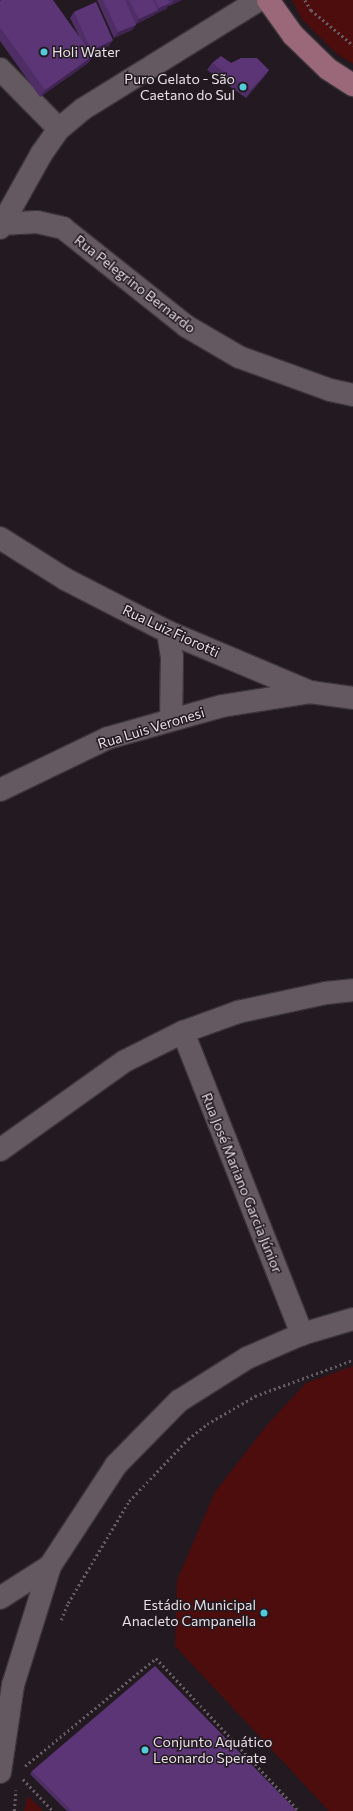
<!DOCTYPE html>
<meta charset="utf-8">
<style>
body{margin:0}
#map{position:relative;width:353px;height:1811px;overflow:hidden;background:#221a20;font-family:Commissioner,sans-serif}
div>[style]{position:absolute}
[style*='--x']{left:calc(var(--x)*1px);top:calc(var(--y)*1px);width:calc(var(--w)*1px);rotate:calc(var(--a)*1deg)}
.green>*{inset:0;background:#4d0d0d}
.path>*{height:2.5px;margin-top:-1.25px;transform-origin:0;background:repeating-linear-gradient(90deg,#655d63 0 2px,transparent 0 5px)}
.roads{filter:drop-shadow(1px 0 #3c353a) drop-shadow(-1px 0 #3c353a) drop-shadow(0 1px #3c353a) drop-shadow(0 -1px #3c353a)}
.minor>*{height:22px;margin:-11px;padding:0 11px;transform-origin:11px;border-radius:11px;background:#645961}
.major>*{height:22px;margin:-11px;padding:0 11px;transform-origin:11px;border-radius:11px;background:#9b687a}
.wall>*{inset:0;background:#4f2e66}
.shaded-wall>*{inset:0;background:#402553}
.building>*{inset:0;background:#5c3577;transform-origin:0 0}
.dots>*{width:11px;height:11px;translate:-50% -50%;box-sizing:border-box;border:2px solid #221a20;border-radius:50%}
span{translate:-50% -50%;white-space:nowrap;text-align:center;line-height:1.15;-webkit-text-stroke:3px #221a20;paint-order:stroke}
.poi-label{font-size:14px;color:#e7e0e5}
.left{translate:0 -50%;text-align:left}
.right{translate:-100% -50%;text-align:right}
.street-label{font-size:14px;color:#e7e0e5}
</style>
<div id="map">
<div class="green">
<div style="clip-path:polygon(292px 0,353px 0,353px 64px,337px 54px,302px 19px)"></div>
<div style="clip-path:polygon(353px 1366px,353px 1811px,329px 1811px,175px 1646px,177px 1580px,215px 1492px,267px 1425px,306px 1383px)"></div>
<div style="clip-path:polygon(28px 1796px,43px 1811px,24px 1811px)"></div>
</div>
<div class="path">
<div style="--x:305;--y:0;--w:12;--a:59"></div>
<div style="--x:311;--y:10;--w:55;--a:39.8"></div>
<div style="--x:61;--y:1620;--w:18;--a:-68"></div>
<div style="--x:68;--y:1603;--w:119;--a:-59.1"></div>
<div style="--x:129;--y:1501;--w:86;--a:-46.4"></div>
<div style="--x:188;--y:1439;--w:24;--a:-38"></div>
<div style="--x:207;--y:1424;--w:56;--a:-30.3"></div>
<div style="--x:255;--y:1396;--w:104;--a:-20.2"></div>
<div style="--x:25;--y:1766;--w:170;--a:-39.5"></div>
<div style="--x:156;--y:1658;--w:209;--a:46.9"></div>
<div style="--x:23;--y:1779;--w:44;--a:46.8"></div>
<div style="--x:14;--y:1811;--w:21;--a:-85"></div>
</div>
<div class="roads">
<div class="minor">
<div style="--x:0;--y:69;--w:84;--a:45.5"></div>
<div style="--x:0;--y:224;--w:37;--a:-3"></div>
<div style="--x:37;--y:222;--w:27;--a:13"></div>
<div style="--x:63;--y:228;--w:157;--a:38.5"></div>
<div style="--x:186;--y:326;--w:61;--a:30.3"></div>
<div style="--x:239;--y:357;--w:97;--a:19.9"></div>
<div style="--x:330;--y:390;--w:24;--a:12"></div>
<div style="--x:0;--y:228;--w:86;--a:-60.8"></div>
<div style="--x:42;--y:153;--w:29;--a:-55"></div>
<div style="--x:59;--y:129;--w:31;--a:-40"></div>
<div style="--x:83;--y:109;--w:207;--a:-31.8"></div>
<div style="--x:0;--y:538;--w:77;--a:32.2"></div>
<div style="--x:65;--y:579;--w:116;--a:27.2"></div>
<div style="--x:168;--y:632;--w:154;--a:22.9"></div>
<div style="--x:310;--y:692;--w:43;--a:7.9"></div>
<div style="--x:168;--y:632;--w:25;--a:81"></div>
<div style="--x:172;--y:657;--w:62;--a:90.9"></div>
<div style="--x:0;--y:790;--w:120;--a:-25.7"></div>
<div style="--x:108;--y:738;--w:118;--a:-15.7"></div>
<div style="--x:222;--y:706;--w:89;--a:-9"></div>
<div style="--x:183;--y:1032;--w:325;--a:68.5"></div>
<div style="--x:0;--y:1150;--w:153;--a:-35.5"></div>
<div style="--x:125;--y:1061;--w:65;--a:-26.6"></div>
<div style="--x:183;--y:1032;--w:59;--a:-20"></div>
<div style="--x:238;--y:1012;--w:90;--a:-12.2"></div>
<div style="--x:326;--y:993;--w:27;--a:-6"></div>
<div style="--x:0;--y:1598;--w:59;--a:-32.6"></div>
<div style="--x:0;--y:1772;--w:88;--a:-81.5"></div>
<div style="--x:13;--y:1685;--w:125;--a:-72.7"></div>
<div style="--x:50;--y:1566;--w:121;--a:-56.8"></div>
<div style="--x:116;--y:1465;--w:90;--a:-45.5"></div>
<div style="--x:179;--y:1401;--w:80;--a:-32.3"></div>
<div style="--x:247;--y:1358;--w:60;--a:-23.6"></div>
<div style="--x:302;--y:1334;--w:53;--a:-16.4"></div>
</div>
<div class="major">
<div style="--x:268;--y:0;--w:43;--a:54.5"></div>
<div style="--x:293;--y:35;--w:49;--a:44.2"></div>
<div style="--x:328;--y:69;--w:30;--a:33"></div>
</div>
</div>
<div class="wall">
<div style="clip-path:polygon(97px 0,182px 0,169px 6px,169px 5px,166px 9px,155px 14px,154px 15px,136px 24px,132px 30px,114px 38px)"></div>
<div style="clip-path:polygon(0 1px,79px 36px,70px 18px,74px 12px,109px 46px,91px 54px,93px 56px,88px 63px,40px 97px,0 41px)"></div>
<div style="clip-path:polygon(212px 63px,231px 63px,269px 70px,264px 77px,246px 98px,207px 70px)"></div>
<div style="clip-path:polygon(32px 1771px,297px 1811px,67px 1811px,30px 1774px)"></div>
</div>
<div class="shaded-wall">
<div style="clip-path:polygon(174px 0,182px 0,169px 6px)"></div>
<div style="clip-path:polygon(170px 3px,166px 9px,155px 14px,159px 8px)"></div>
<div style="clip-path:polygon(158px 10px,154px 15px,135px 25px,139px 19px)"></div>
<div style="clip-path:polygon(136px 25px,132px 30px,114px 38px,118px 32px)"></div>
<div style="clip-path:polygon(113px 40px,109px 46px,88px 56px,92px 50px)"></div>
<div style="clip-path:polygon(93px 56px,88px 63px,40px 97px,45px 90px)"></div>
<div style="clip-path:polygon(269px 70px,264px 77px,246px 98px,251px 90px)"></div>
</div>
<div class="building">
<div style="clip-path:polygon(1px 0,53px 0,93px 56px,45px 90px,0 27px,0 1px)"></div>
<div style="clip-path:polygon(103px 0,125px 0,136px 25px,118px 32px)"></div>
<div style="clip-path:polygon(129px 0,153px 0,158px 10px,139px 19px)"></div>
<div style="clip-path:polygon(155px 0,168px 0,170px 3px,159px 8px)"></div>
<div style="left:96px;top:2px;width:42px;height:24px;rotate:66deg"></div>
<div style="clip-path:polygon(221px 56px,231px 63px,241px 58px,257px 58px,269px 70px,251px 90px,212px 63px)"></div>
<div style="clip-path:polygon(155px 1666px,297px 1811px,72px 1811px,32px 1771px)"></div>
</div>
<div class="dots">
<div style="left:44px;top:52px;background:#53cbdb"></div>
<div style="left:243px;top:87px;background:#53cbdb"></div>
<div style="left:264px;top:1613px;background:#53cbdb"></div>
<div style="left:145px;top:1750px;background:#53cbdb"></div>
</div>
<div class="poi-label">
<span class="left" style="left:52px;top:52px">Holi Water</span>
<span class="right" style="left:235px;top:87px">Puro Gelato - São<br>Caetano do Sul</span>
<span class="right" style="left:256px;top:1613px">Estádio Municipal<br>Anacleto Campanella</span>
<span class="left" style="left:153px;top:1750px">Conjunto Aquático<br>Leonardo Sperate</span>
</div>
<div class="street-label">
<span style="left:135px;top:284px;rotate:38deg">Rua Pelegrino Bernardo</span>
<span style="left:171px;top:631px;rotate:25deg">Rua Luiz Fiorotti</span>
<span style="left:151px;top:728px;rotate:-17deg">Rua Luis Veronesi</span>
<span style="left:242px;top:1183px;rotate:68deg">Rua José Mariano Garcia Júnior</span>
</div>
</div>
